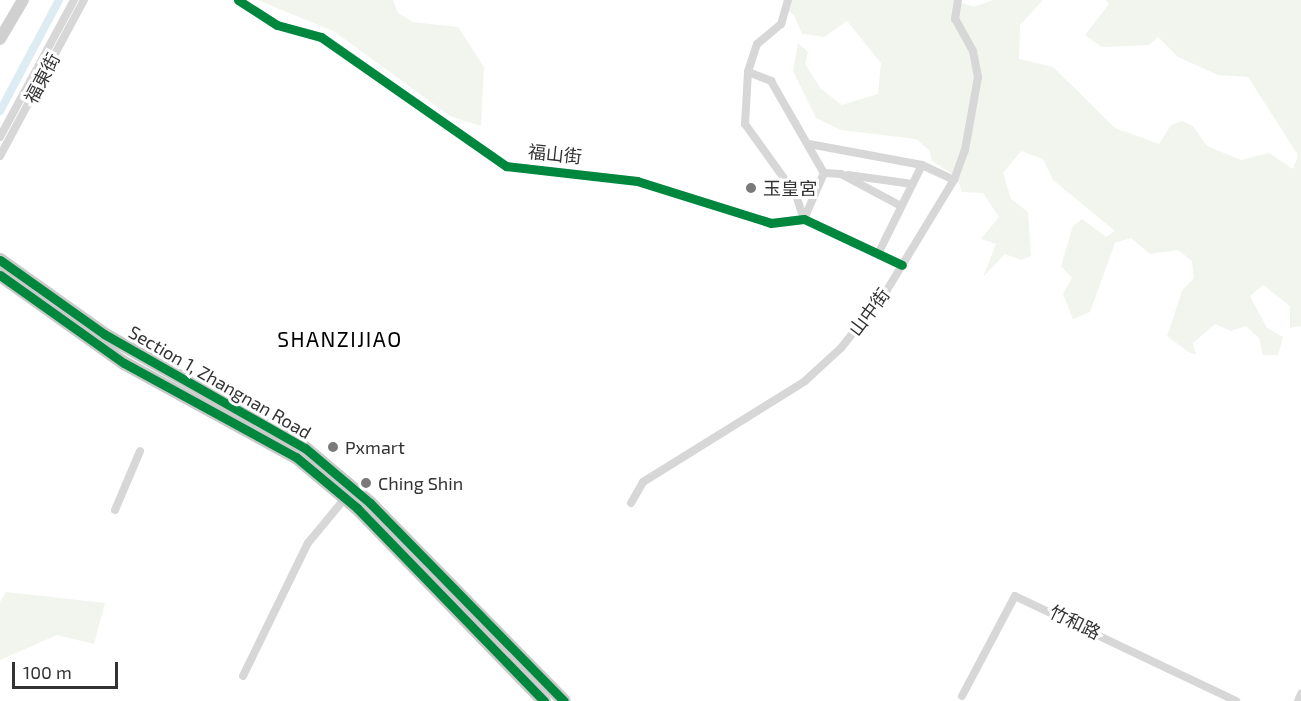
<!DOCTYPE html>
<meta charset="utf-8">
<style>
body{margin:0}
#map{position:relative;width:1301px;height:701px;overflow:hidden;background:#fff;font-family:"Exo 2","Noto Sans TC",sans-serif}
div>[style]{position:absolute}
[style*='--x']{left:calc(var(--x)*1px);top:calc(var(--y)*1px);width:calc(var(--w)*1px);rotate:calc(var(--a)*1deg)}
.green>*{inset:0;background:#f1f5ed}
.canal>*{height:8px;margin:-4px;padding:0 4px;transform-origin:4px;border-radius:4px;background:#ddebf3}
.street>*{height:8px;margin:-4px;padding:0 4px;transform-origin:4px;border-radius:4px;background:#d7d7d7}
.secondary>*{height:12px;margin:-6px;padding:0 6px;transform-origin:6px;border-radius:6px;background:#d0d0d0}
.primary>*{height:14px;margin:-7px;padding:0 7px;transform-origin:7px;border-radius:7px;background:#cacaca}
.cycleway>*{height:9px;margin:-4.5px;padding:0 4.5px;transform-origin:4.5px;border-radius:4.5px;background:#00873e}
.dots>*{width:16px;height:16px;translate:-50% -50%;box-sizing:border-box;border:3px solid #fff;border-radius:50%}
span{translate:-50% -50%;white-space:nowrap;text-align:center;line-height:1.15;-webkit-text-stroke:6px #fff;paint-order:stroke}
.street-label{font-size:18px;color:#333}
.poi-label{font-size:18px;color:#333}
.left{translate:0 -50%;text-align:left}
.quarter-label{font-size:21px;color:#000;letter-spacing:1.5px}
.scale{position:absolute;left:12px;top:662px;width:106px;height:27px;box-sizing:border-box;border:3px solid #333;border-top:0;padding-left:8px;font-size:18px;line-height:21px;white-space:nowrap;color:#333;-webkit-text-stroke:4px #fff;paint-order:stroke}
</style>
<div id="map">
<div class="green">
<div style="clip-path:polygon(258px 0,393px 0,398px 13px,413px 22px,458px 27px,484px 67px,481px 126px,450px 116px,335px 32px)"></div>
<div style="clip-path:polygon(788px 0,954px 0,974px 7px,993px 0,1043px 0,1020px 25px,1019px 59px,1053px 67px,1115px 128px,1159px 144px,1171px 125px,1182px 121px,1193px 126px,1207px 146px,1241px 160px,1269px 153px,1293px 169px,1298px 155px,1248px 77px,1218px 75px,1178px 57px,1158px 37px,1149px 45px,1102px 47px,1085px 35px,1109px 4px,1106px 0,1301px 0,1301px 326px,1290px 328px,1290px 306px,1263px 285px,1250px 296px,1267px 328px,1283px 337px,1278px 355px,1263px 355px,1259px 338px,1246px 326px,1231px 331px,1215px 324px,1193px 343px,1196px 354px,1190px 353px,1167px 336px,1182px 291px,1194px 278px,1192px 261px,1178px 250px,1150px 254px,1131px 238px,1115px 243px,1090px 312px,1073px 319px,1063px 294px,1072px 278px,1061px 266px,1073px 226px,1082px 219px,1106px 237px,1115px 231px,1053px 180px,1043px 159px,1021px 151px,1003px 173px,1011px 199px,1028px 212px,1031px 256px,1021px 260px,1005px 254px,983px 277px,996px 244px,981px 239px,999px 217px,983px 193px,962px 192px,957px 177px,932px 161px,929px 150px,916px 139px,841px 130px,816px 118px,793px 71px,798px 43px,808px 52px,805px 64px,821px 89px,842px 105px,878px 94px,881px 63px,847px 21px,824px 37px,802px 34px,794px 15px,784px 7px)"></div>
<div style="clip-path:polygon(6px 592px,105px 603px,94px 644px,57px 635px,0 660px,0 602px)"></div>
</div>
<div class="canal">
<div style="--x:0;--y:111;--w:126;--a:-62"></div>
</div>
<div class="street">
<div style="--x:238;--y:0;--w:46;--a:32.7"></div>
<div style="--x:277;--y:25;--w:46;--a:15.3"></div>
<div style="--x:321;--y:37;--w:226;--a:34.9"></div>
<div style="--x:506;--y:166;--w:132;--a:6.5"></div>
<div style="--x:637;--y:181;--w:140;--a:17.4"></div>
<div style="--x:771;--y:223;--w:33;--a:-7"></div>
<div style="--x:804;--y:219;--w:108;--a:25.1"></div>
<div style="--x:788;--y:0;--w:25;--a:106"></div>
<div style="--x:781;--y:24;--w:31;--a:140"></div>
<div style="--x:757;--y:44;--w:29;--a:108"></div>
<div style="--x:748;--y:72;--w:52;--a:93.3"></div>
<div style="--x:745;--y:124;--w:87;--a:54.3"></div>
<div style="--x:796;--y:195;--w:25;--a:72"></div>
<div style="--x:748;--y:72;--w:25;--a:21"></div>
<div style="--x:771;--y:81;--w:106;--a:60.1"></div>
<div style="--x:0;--y:137;--w:156;--a:-61.6"></div>
<div style="--x:809;--y:144;--w:115;--a:10.5"></div>
<div style="--x:922;--y:165;--w:35;--a:25"></div>
<div style="--x:0;--y:156;--w:177;--a:-61.7"></div>
<div style="--x:824;--y:173;--w:17;--a:3"></div>
<div style="--x:841;--y:174;--w:68;--a:28.1"></div>
<div style="--x:848;--y:175;--w:65;--a:8"></div>
<div style="--x:804;--y:219;--w:50;--a:-66.5"></div>
<div style="--x:879;--y:252;--w:97;--a:-63.7"></div>
<div style="--x:631;--y:503;--w:24;--a:-60"></div>
<div style="--x:643;--y:482;--w:191;--a:-31.9"></div>
<div style="--x:805;--y:381;--w:49;--a:-42.5"></div>
<div style="--x:841;--y:348;--w:74;--a:-51.6"></div>
<div style="--x:887;--y:290;--w:129;--a:-58.7"></div>
<div style="--x:954;--y:180;--w:32;--a:-70"></div>
<div style="--x:965;--y:150;--w:74;--a:-79.9"></div>
<div style="--x:978;--y:77;--w:26;--a:-101"></div>
<div style="--x:973;--y:51;--w:37;--a:-119"></div>
<div style="--x:955;--y:19;--w:19;--a:-81"></div>
<div style="--x:115;--y:510;--w:64;--a:-67"></div>
<div style="--x:243;--y:676;--w:148;--a:-64"></div>
<div style="--x:308;--y:543;--w:60;--a:-50.4"></div>
<div style="--x:962;--y:696;--w:113;--a:-62.1"></div>
<div style="--x:1015;--y:596;--w:245;--a:25.4"></div>
<div style="--x:1298;--y:701;--w:8;--a:-67"></div>
</div>
<div class="secondary">
<div style="--x:0;--y:39;--w:45;--a:-59.5"></div>
</div>
<div class="primary">
<div style="--x:0;--y:260;--w:128;--a:35.4"></div>
<div style="--x:104;--y:334;--w:231;--a:29.6"></div>
<div style="--x:305;--y:448;--w:85;--a:40.2"></div>
<div style="--x:370;--y:503;--w:277;--a:45.6"></div>
<div style="--x:0;--y:275;--w:152;--a:35.4"></div>
<div style="--x:124;--y:363;--w:196;--a:28.7"></div>
<div style="--x:296;--y:457;--w:80;--a:39.9"></div>
<div style="--x:357;--y:508;--w:269;--a:45.9"></div>
</div>
<div class="cycleway">
<div style="--x:238;--y:0;--w:46;--a:32.7"></div>
<div style="--x:277;--y:25;--w:46;--a:15.3"></div>
<div style="--x:321;--y:37;--w:226;--a:34.9"></div>
<div style="--x:506;--y:166;--w:132;--a:6.5"></div>
<div style="--x:637;--y:181;--w:140;--a:17.4"></div>
<div style="--x:771;--y:223;--w:33;--a:-7"></div>
<div style="--x:804;--y:219;--w:108;--a:25.1"></div>
<div style="--x:0;--y:260;--w:128;--a:35.4"></div>
<div style="--x:104;--y:334;--w:231;--a:29.6"></div>
<div style="--x:305;--y:448;--w:85;--a:40.2"></div>
<div style="--x:370;--y:503;--w:277;--a:45.6"></div>
<div style="--x:0;--y:275;--w:152;--a:35.4"></div>
<div style="--x:124;--y:363;--w:196;--a:28.7"></div>
<div style="--x:296;--y:457;--w:80;--a:39.9"></div>
<div style="--x:357;--y:508;--w:269;--a:45.9"></div>
</div>
<div class="dots">
<div style="left:751px;top:188px;background:#7a7a7a"></div>
<div style="left:333px;top:447px;background:#7a7a7a"></div>
<div style="left:366px;top:483px;background:#7a7a7a"></div>
</div>
<div class="street-label">
<span style="left:42px;top:78px;rotate:-62deg">福東街</span>
<span style="left:555px;top:154px;rotate:6deg">福山街</span>
<span style="left:869px;top:312px;rotate:-53deg">山中街</span>
<span style="left:220px;top:382px;rotate:30deg">Section 1, Zhangnan Road</span>
<span style="left:1075px;top:622px;rotate:26deg">竹和路</span>
</div>
<div class="poi-label">
<span class="left" style="left:763px;top:188px">玉皇宮</span>
<span class="left" style="left:345px;top:447px">Pxmart</span>
<span class="left" style="left:378px;top:483px">Ching Shin</span>
</div>
<div class="quarter-label">
<span style="left:340px;top:339px">SHANZIJIAO</span>
</div>
<div class="scale">100 m</div>
</div>
